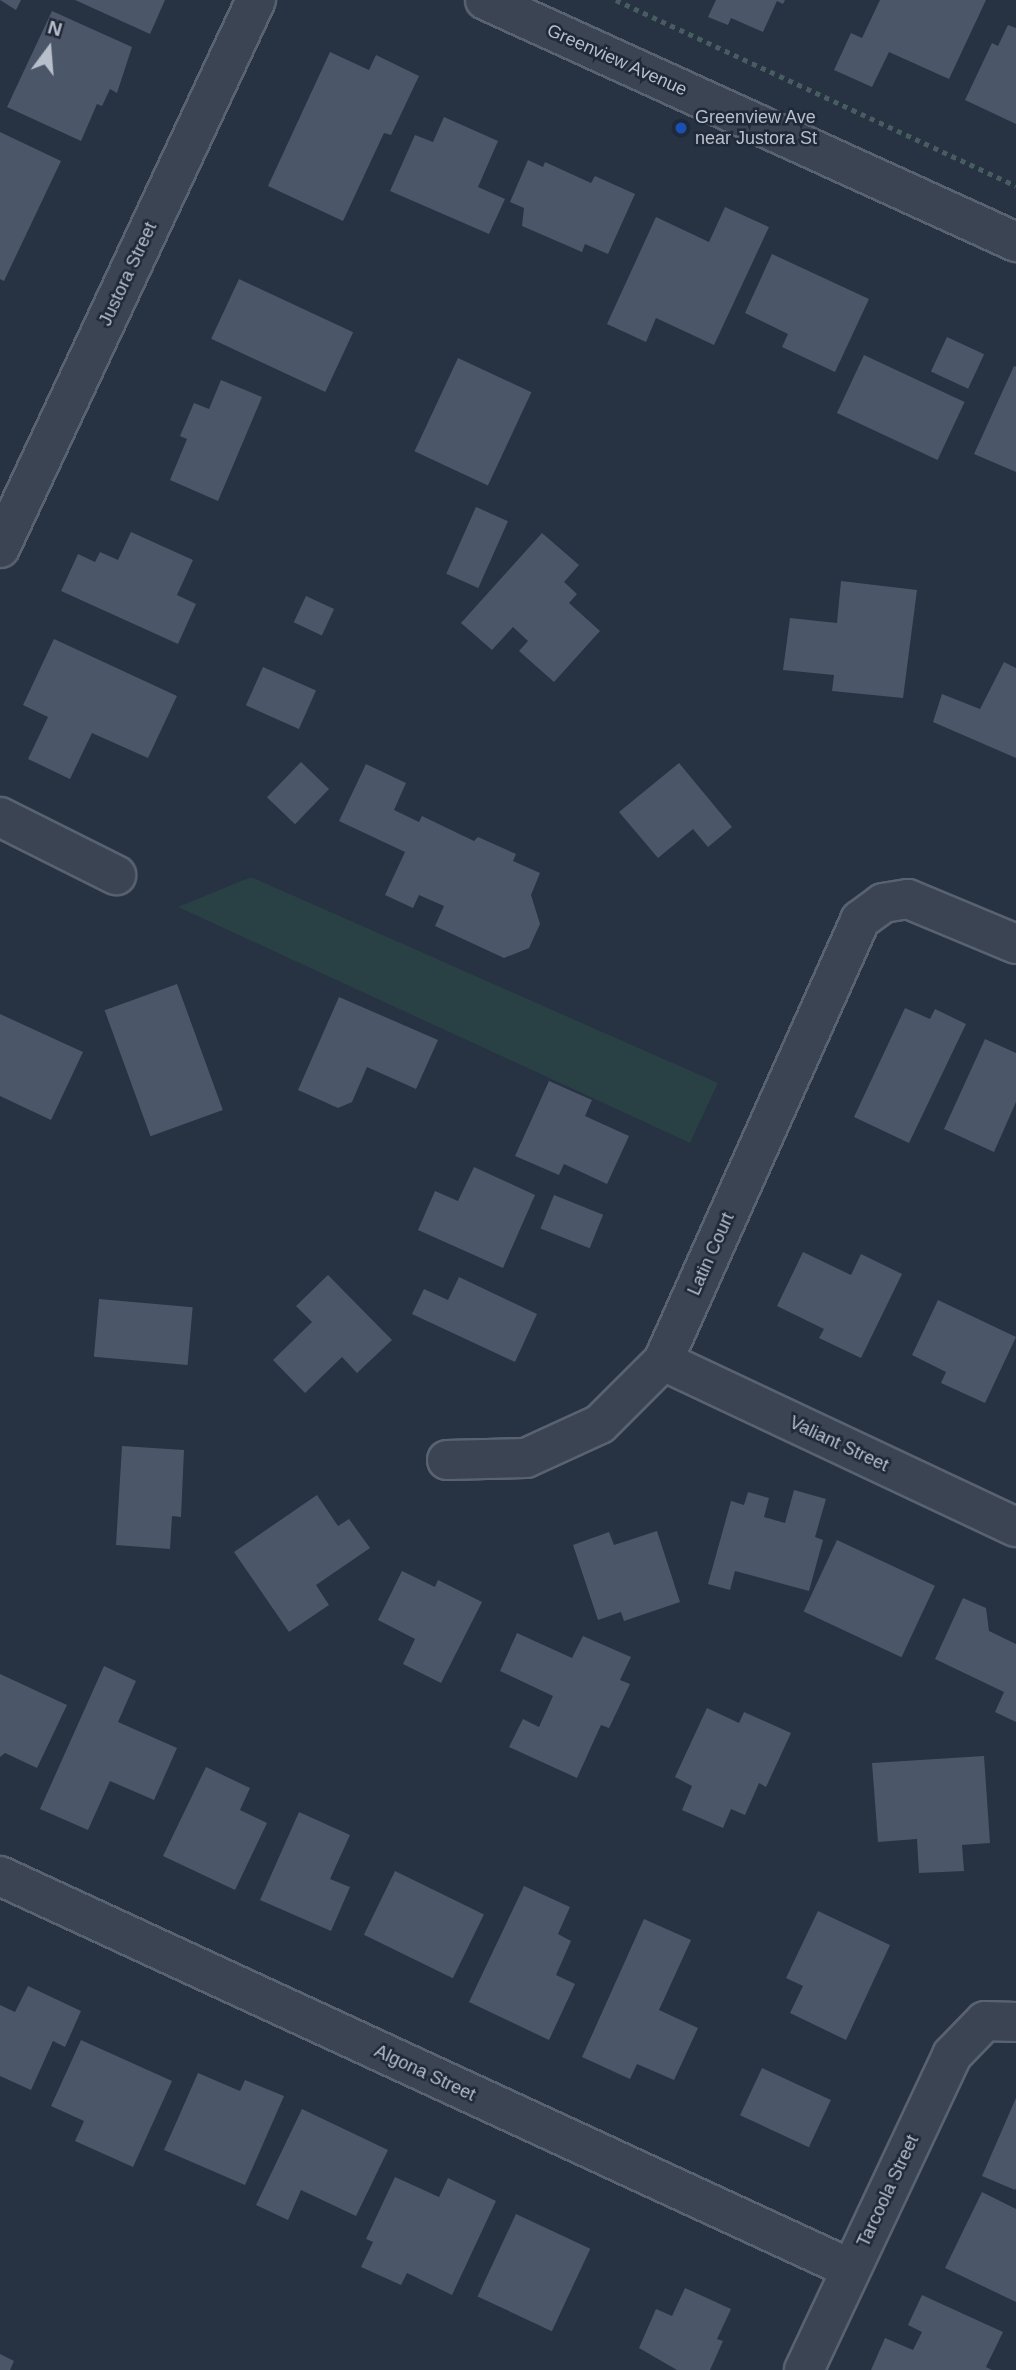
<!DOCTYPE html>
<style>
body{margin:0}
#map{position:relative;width:1016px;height:2370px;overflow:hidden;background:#273243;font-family:Helvetica,sans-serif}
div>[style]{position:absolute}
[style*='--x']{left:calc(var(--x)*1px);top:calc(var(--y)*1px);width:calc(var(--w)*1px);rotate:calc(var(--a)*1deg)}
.green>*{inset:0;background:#294044}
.building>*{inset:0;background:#4b5669;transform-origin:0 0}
.path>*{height:4.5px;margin-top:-2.25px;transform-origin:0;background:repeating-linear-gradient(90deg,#475d60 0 5px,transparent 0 10px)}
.roads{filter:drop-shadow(2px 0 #596270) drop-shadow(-2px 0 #596270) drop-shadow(0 2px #596270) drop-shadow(0 -2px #596270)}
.minor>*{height:38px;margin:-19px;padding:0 19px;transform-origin:19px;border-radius:19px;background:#3b4452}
.dots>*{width:19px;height:19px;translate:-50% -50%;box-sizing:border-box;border:4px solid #202938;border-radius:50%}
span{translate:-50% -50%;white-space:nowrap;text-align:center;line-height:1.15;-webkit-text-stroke:5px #202938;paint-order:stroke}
.street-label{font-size:18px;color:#b8bfcc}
.poi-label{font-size:18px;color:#b8bfcc}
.left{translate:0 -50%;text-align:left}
.north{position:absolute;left:14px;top:14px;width:70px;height:70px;-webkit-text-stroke:5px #202938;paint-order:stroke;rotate:16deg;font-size:19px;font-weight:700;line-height:28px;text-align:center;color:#b8bfcc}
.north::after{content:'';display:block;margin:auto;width:24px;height:32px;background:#b8bfcc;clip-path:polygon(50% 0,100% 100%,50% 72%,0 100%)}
</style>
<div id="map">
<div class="green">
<div style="clip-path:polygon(251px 877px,718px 1083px,690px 1143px,178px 907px)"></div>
</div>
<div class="building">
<div style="clip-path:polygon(0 0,21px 0,16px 10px)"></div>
<div style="clip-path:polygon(75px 0,165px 0,150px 34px)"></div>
<div style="clip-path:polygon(716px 0,785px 0,783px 4px,777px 1px,763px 32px,731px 18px,728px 25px,708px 17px)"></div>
<div style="clip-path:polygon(880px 0,986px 0,949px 79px,889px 52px,872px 87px,834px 70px,851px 33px,862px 38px)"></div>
<div style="clip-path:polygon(52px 11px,132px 47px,117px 93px,110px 89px,102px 106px,97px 104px,81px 141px,7px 107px)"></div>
<div style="clip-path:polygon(1008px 25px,1016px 28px,1016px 124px,965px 100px,992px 43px,998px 46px)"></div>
<div style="clip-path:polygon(330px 52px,369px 70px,376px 55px,419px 76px,391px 135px,384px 133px,343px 221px,268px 186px)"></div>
<div style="clip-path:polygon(444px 117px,498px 141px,478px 187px,505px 199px,489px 234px,390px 191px,415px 135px,433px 142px)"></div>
<div style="clip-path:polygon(0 132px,61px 161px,4px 281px,0 279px)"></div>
<div style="clip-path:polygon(528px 160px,543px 167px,545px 162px,591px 183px,595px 176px,635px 194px,608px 254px,585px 244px,582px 252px,522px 226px,524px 208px,510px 202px)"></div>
<div style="clip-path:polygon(725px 207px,769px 227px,714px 345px,656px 318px,646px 342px,607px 324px,656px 217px,709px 242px)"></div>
<div style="clip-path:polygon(772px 254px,869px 299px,835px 372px,782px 347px,788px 334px,745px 313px)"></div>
<div style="left:239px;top:279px;width:126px;height:66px;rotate:25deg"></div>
<div style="left:947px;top:337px;width:41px;height:38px;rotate:25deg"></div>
<div style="left:864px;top:355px;width:111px;height:64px;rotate:25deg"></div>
<div style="left:458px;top:358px;width:81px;height:103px;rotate:25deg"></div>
<div style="clip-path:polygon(1014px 366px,1016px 367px,1016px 472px,974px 454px)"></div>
<div style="clip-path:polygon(221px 380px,262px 397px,218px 501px,170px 480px,187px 439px,180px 436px,194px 403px,209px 409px)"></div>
<div style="left:476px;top:507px;width:35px;height:73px;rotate:24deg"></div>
<div style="clip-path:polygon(131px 532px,193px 560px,177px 595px,196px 604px,178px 644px,61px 591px,78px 554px,95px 562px,100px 552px,118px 560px)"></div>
<div style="clip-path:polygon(542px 533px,579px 565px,564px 582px,577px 594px,569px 603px,600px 631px,554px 682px,519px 651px,528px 641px,513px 627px,492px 650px,461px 623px)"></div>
<div style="clip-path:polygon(841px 581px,917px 590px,903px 698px,832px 691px,834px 675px,783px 670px,790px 618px,837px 623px)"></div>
<div style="left:306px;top:596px;width:31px;height:29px;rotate:25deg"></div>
<div style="clip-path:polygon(54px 639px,177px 696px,148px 758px,92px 733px,70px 779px,28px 759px,48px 717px,23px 705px)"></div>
<div style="clip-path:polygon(1004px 662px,1016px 668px,1016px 758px,933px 722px,942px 694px,980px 709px)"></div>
<div style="left:263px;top:667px;width:58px;height:42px;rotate:24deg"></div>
<div style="left:301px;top:762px;width:39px;height:49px;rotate:44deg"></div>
<div style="clip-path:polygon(679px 763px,732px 827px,708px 847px,693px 829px,658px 858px,619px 812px)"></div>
<div style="clip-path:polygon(366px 764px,406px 783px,394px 810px,419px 822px,422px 816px,474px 841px,478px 837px,516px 854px,513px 861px,540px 873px,531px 895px,540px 924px,529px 948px,504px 958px,435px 926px,444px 906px,419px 895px,413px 908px,385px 895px,405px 852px,339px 821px)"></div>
<div style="left:177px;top:984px;width:134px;height:77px;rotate:70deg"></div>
<div style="clip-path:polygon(339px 997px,438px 1040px,416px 1089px,367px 1067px,352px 1102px,338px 1108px,298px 1090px)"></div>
<div style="clip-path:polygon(905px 1008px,930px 1019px,935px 1009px,966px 1024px,909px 1143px,854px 1117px)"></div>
<div style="clip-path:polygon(0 1014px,83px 1052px,51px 1120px,0 1096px)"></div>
<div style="clip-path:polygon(985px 1039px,1016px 1053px,1016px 1102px,994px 1152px,944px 1129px)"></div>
<div style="clip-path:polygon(549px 1081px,592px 1100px,585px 1116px,629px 1136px,607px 1184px,564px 1164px,559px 1175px,515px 1156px)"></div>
<div style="clip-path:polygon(474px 1167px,535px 1195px,503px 1268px,418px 1230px,435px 1191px,458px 1201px)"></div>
<div style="left:554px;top:1195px;width:53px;height:36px;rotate:22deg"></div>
<div style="clip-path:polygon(803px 1252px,851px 1275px,861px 1254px,902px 1274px,861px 1358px,819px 1338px,824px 1329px,777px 1306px)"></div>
<div style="clip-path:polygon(328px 1275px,392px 1340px,357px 1373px,342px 1357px,305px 1393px,273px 1360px,312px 1322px,296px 1306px)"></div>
<div style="clip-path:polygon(459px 1277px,537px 1314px,515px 1362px,412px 1314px,424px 1289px,448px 1300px)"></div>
<div style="left:99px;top:1299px;width:94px;height:58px;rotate:5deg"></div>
<div style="clip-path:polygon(938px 1300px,1016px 1337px,985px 1403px,941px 1383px,946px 1372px,912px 1355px)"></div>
<div style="clip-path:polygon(122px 1446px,184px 1450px,181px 1517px,172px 1516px,170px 1549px,116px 1545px)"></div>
<div style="clip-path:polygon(794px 1490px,826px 1499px,815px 1537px,823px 1540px,809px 1591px,735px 1571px,730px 1590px,708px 1584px,731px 1501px,744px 1505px,748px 1492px,769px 1498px,764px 1517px,785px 1523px)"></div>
<div style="clip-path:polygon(317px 1495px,338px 1526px,349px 1519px,370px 1548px,316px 1585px,329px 1605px,289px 1632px,234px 1552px)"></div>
<div style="clip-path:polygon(657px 1531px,680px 1602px,624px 1621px,621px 1612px,598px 1620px,573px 1545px,609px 1532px,614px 1545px)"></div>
<div style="left:837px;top:1540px;width:108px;height:79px;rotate:25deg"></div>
<div style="clip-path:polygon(402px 1571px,435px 1587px,438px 1580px,482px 1602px,441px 1683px,403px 1664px,415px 1639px,378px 1620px)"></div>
<div style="clip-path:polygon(963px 1598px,986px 1608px,989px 1631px,1016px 1644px,1016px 1722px,995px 1712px,1004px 1692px,935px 1659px)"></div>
<div style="clip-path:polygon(517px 1633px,572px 1658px,583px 1636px,631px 1657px,620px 1680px,630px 1684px,609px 1728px,601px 1725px,577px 1778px,509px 1747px,523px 1719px,539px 1727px,553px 1696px,500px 1671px)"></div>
<div style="clip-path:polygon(104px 1666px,136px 1681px,118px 1722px,177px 1748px,154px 1800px,110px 1781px,88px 1830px,40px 1809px)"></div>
<div style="clip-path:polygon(0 1674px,67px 1705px,37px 1768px,5px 1753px,0 1757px)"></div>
<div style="clip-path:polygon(707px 1708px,739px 1723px,744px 1712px,791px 1733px,766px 1787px,759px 1783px,745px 1815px,731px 1809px,723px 1828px,682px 1810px,692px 1786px,675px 1777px)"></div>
<div style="clip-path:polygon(984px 1756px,990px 1843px,962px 1845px,964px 1871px,919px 1873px,917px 1839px,878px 1842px,872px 1763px)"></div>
<div style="clip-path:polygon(206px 1767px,250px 1788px,240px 1810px,267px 1823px,235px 1890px,163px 1856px)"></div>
<div style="clip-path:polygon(299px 1812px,350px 1835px,330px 1879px,350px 1887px,331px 1931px,260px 1900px)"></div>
<div style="left:395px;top:1871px;width:99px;height:71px;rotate:26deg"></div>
<div style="clip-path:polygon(524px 1886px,570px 1907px,558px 1934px,571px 1941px,556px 1975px,575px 1984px,549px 2040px,469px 2002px)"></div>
<div style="clip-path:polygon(818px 1911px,890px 1945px,846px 2040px,790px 2013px,803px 1986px,786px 1978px)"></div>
<div style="clip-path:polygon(644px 1919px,691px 1940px,659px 2010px,698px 2028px,674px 2080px,637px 2064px,630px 2079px,582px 2057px)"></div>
<div style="clip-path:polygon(28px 1986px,81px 2011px,65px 2047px,53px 2041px,31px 2090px,0 2076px,0 2005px,15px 2012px)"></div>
<div style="clip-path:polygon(81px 2040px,172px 2081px,133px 2167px,75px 2141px,84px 2121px,51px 2106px)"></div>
<div style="left:762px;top:2068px;width:76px;height:52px;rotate:25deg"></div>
<div style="clip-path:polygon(198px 2073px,240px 2091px,245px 2080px,284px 2096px,245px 2185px,164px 2150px)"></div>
<div style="clip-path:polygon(1016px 2098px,1016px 2188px,1015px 2190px,982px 2176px)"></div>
<div style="clip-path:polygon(302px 2109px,388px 2150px,356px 2216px,301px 2190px,288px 2220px,256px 2205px)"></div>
<div style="clip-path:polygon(395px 2177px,439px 2197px,448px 2178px,496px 2201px,452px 2295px,407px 2273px,401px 2285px,361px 2267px,373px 2242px,366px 2239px)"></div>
<div style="clip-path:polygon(982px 2192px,1016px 2209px,1016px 2302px,945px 2268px)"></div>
<div style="left:516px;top:2214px;width:82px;height:91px;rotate:25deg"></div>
<div style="clip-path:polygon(685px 2288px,731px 2309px,717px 2339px,723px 2341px,710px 2370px,677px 2370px,639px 2348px,656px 2309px,672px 2316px)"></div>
<div style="clip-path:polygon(922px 2295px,1003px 2332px,986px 2367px,992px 2370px,871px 2370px,885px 2338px,913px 2350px,922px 2332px,908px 2325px)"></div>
<div style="clip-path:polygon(0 2354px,14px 2361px,10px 2370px,0 2370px)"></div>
</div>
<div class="path">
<div style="--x:616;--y:0;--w:441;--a:24.9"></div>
</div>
<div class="roads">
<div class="minor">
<div style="--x:485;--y:0;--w:584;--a:24.5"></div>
<div style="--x:0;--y:548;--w:605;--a:-64.96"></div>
<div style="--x:0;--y:817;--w:130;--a:26.6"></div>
<div style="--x:663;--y:1361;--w:390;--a:25.2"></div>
<div style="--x:447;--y:1460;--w:79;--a:-1.5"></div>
<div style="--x:526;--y:1458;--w:81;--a:-24.7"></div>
<div style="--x:600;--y:1424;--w:89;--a:-45"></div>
<div style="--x:663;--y:1361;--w:483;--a:-65.9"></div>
<div style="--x:860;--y:920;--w:29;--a:-36"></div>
<div style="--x:883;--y:903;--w:25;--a:-9"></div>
<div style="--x:908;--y:899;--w:117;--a:22.6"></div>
<div style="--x:0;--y:1876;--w:937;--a:24.79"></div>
<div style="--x:804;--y:2370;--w:348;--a:-64.8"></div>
<div style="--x:952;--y:2055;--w:47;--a:-45.9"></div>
<div style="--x:985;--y:2021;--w:31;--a:2"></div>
</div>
</div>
<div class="dots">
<div style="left:681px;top:128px;background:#1a4fb4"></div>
</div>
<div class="street-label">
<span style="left:617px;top:60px;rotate:24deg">Greenview Avenue</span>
<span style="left:128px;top:274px;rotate:-65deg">Justora Street</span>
<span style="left:711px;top:1254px;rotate:-66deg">Latin Court</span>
<span style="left:839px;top:1444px;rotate:25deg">Valiant Street</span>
<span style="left:425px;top:2073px;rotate:25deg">Algona Street</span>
<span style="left:888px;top:2191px;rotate:-65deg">Tarcoola Street</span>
</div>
<div class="poi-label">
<span class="left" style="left:695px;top:128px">Greenview Ave<br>near Justora St</span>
</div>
<div class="north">N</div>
</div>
